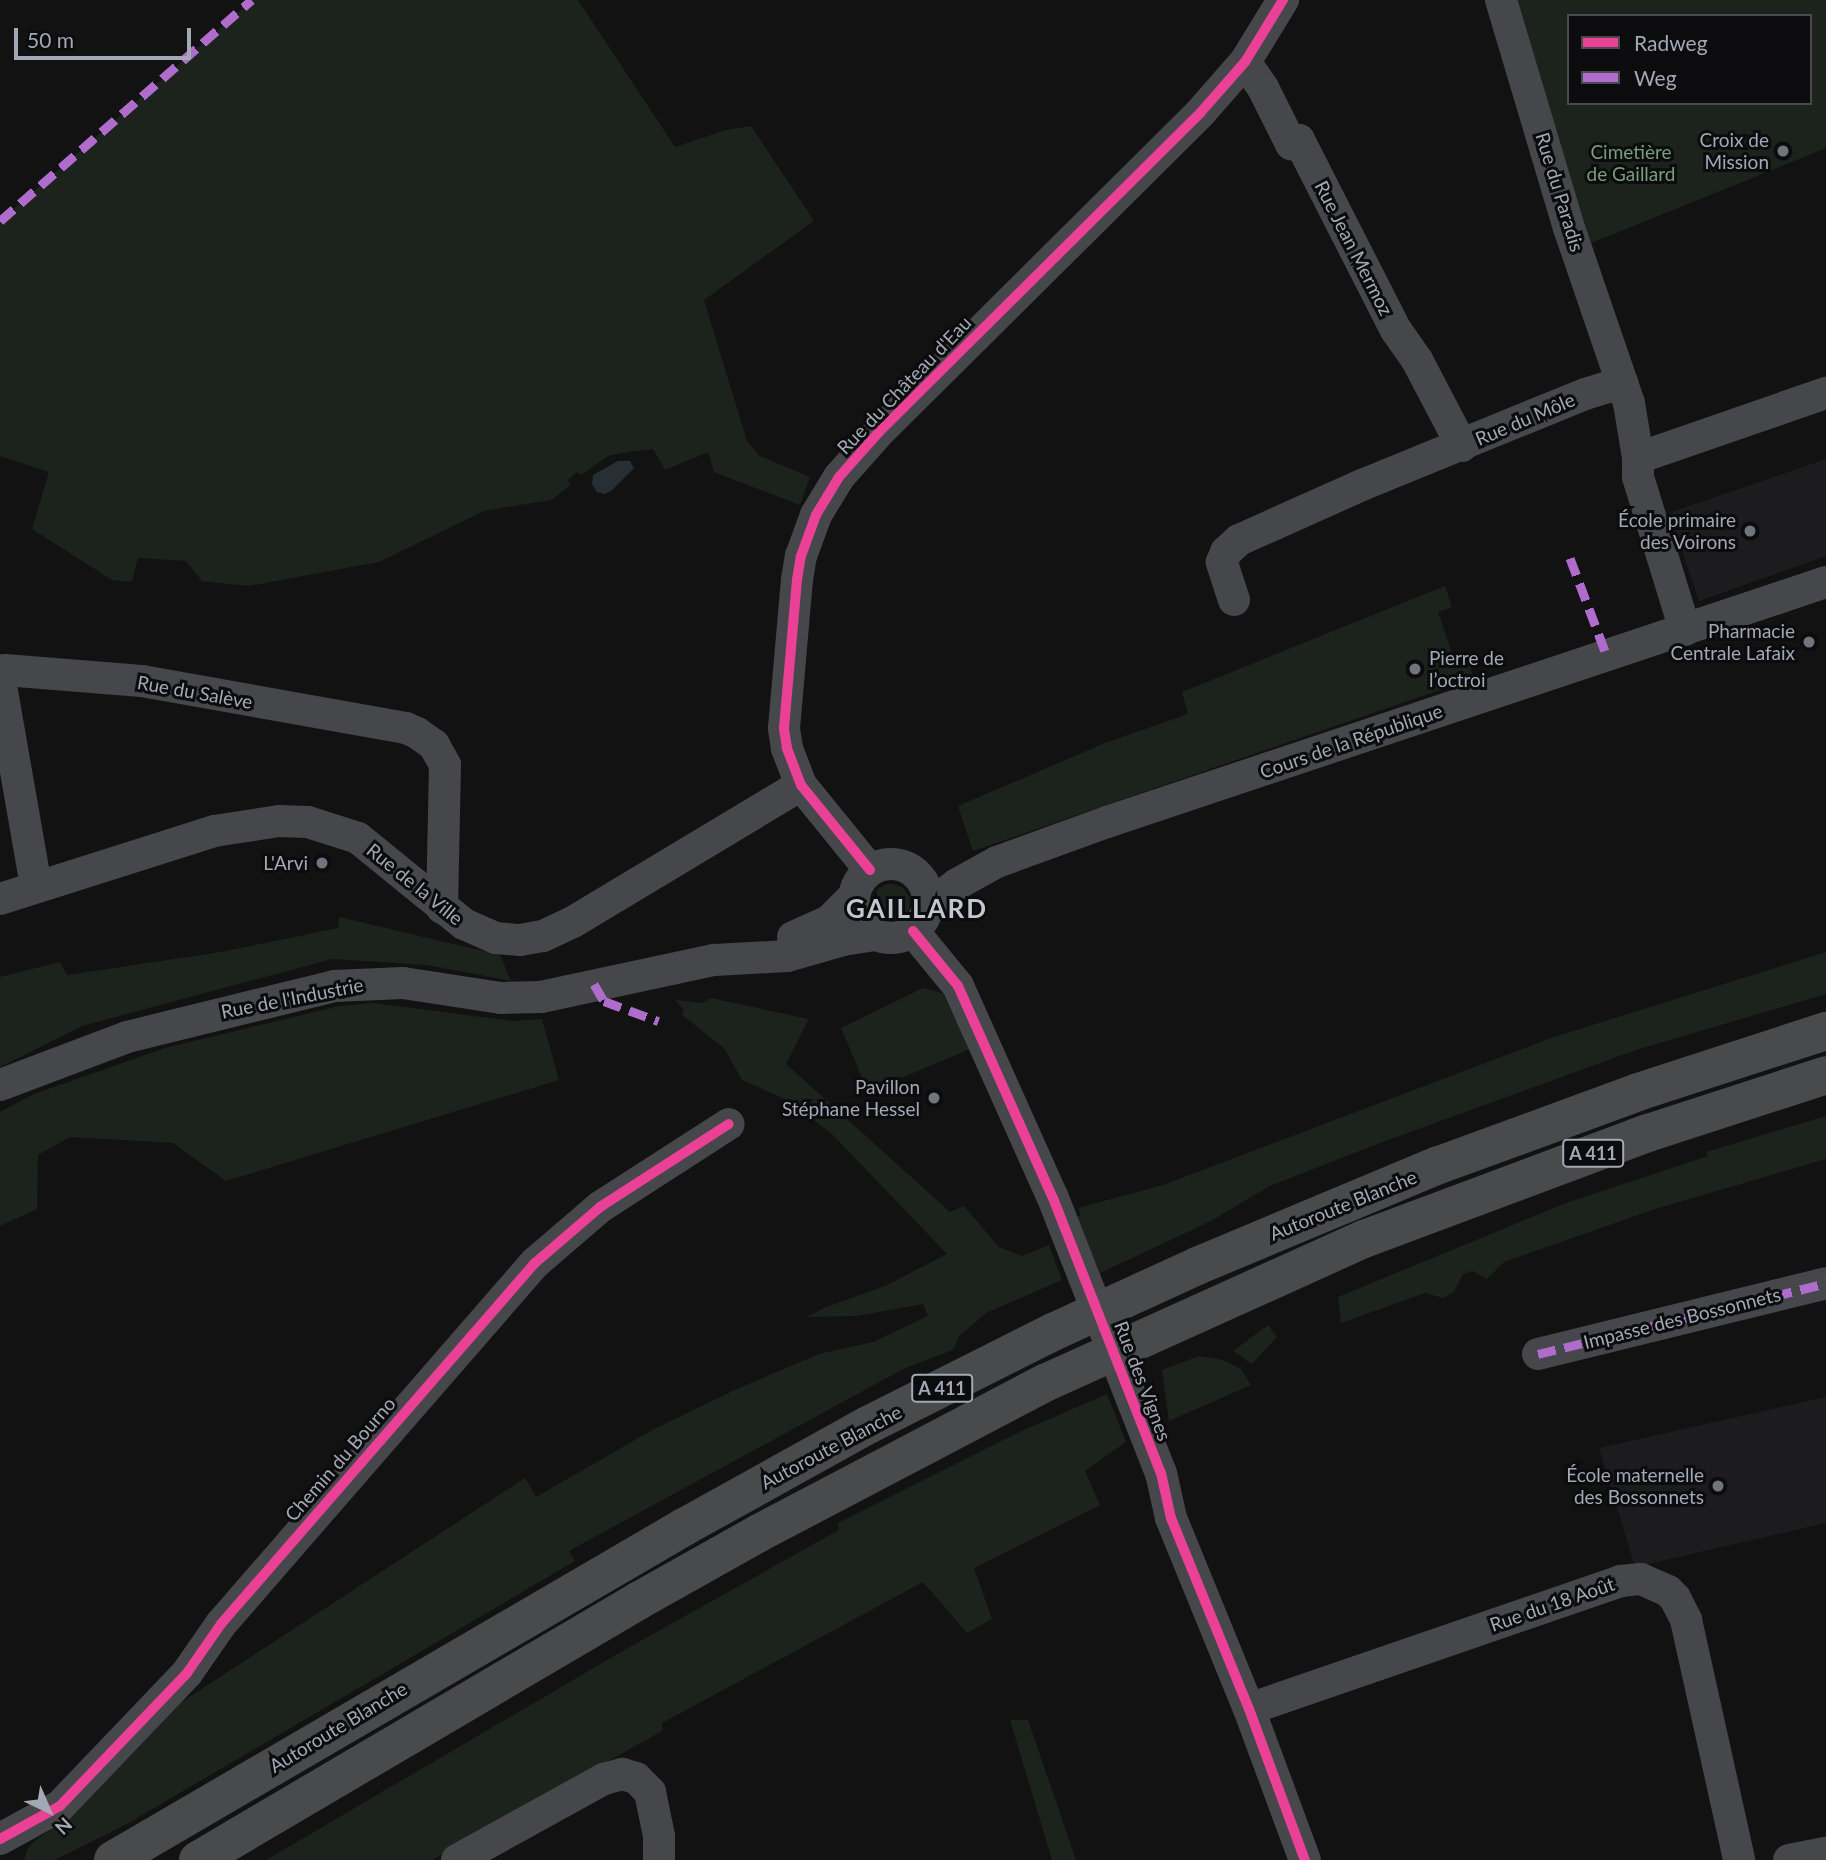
<!DOCTYPE html>
<meta charset="utf-8">
<style>
body{margin:0}
#map{position:relative;width:1826px;height:1860px;overflow:hidden;background:#121212;font-family:Lato,sans-serif}
div>[style]{position:absolute}
[style*='--x']{left:calc(var(--x)*1px);top:calc(var(--y)*1px);width:calc(var(--w)*1px);rotate:calc(var(--a)*1deg)}
.built>*{inset:0;background:#1c1c1e}
.green>*{inset:0;background:#1c221c}
.round{border-radius:50%}
.water>*{inset:0;background:#272f35}
.minor>*{height:32px;margin:-16px;padding:0 16px;transform-origin:16px;border-radius:16px;background:#46474b}
.minor>.ring{margin:-16px;padding:0;box-sizing:content-box;background:none;border:32px solid #46474b;border-radius:50%}
.highway>*{height:38px;margin:-19px;padding:0 19px;transform-origin:19px;border-radius:19px;background:#494a4c}
.quiet>*{height:9px;margin-top:-4.5px;transform-origin:0;background:repeating-linear-gradient(90deg,#b06ccc 0 18px,transparent 0 27px)}
.cycleway>*{height:10px;margin:-5px;padding:0 5px;transform-origin:5px;border-radius:5px;background:#ea4096}
.dots>*{width:19px;height:19px;translate:-50% -50%;box-sizing:border-box;border:4px solid #0c0c0e;border-radius:50%}
span{translate:-50% -50%;white-space:nowrap;text-align:center;line-height:1.15;-webkit-text-stroke:6px #0c0c0e;paint-order:stroke}
.shield-label span{padding:2px 5px;background:#0c0c0e;border:2px solid;border-radius:5px;-webkit-text-stroke-width:0}
.shield-label{font-size:18px;color:#a2a8b4;font-weight:700}
.poi-label{font-size:19px;color:#a2a8b4}
.right{translate:-100% -50%;text-align:right}
.left{translate:0 -50%;text-align:left}
.park-label{font-size:19px;color:#789f79}
.street-label{font-size:19px;color:#a2a8b4}
.district-label{font-size:26px;color:#c3c7d0;font-weight:700;letter-spacing:2px}
.legend{position:absolute;left:1567px;top:14px;width:245px;height:91px;box-sizing:border-box;background:#0c0c0e;border:2px solid #484a50;margin:0;padding:9px 12px;list-style:none;font-size:21px;color:#a2a8b4}
.legend li{display:flex;align-items:center;gap:14px;height:35px}
.legend b{width:35px;border:2px solid #484a50}
.north{position:absolute;left:14px;top:1776px;width:70px;height:70px;-webkit-text-stroke:5px #0c0c0e;paint-order:stroke;rotate:136deg;font-size:19px;font-weight:700;line-height:28px;text-align:center;color:#a2a8b4}
.north::after{content:'';display:block;margin:auto;width:24px;height:32px;background:#a2a8b4;clip-path:polygon(50% 0,100% 100%,50% 72%,0 100%)}
.scale{position:absolute;left:14px;top:28px;width:177px;height:32px;box-sizing:border-box;border:4px solid #a2a8b4;border-top:0;padding-left:9px;font-size:21px;line-height:24px;white-space:nowrap;color:#a2a8b4;-webkit-text-stroke:5px #0c0c0e;paint-order:stroke}
</style>
<div id="map">
<div class="built">
<div style="clip-path:polygon(1826px 459px,1826px 556px,1699px 601px,1669px 513px)"></div>
<div style="clip-path:polygon(1826px 1397px,1826px 1523px,1635px 1567px,1599px 1448px)"></div>
</div>
<div class="green">
<div style="clip-path:polygon(252px 0,578px 0,675px 147px,726px 130px,751px 126px,814px 221px,704px 300px,747px 441px,760px 456px,810px 477px,800px 505px,714px 472px,708px 452px,665px 470px,653px 449px,629px 452px,608px 456px,581px 475px,577px 472px,567px 481px,571px 485px,551px 500px,484px 511px,379px 562px,248px 586px,202px 581px,186px 561px,138px 558px,132px 582px,112px 580px,32px 529px,49px 472px,0 456px,0 221px)"></div>
<div style="clip-path:polygon(evenodd,1518px 0,1826px 0,1826px 148px,1589px 244px,1518px 0,1569px 16px,1810px 16px,1810px 103px,1569px 103px,1569px 16px)"></div>
<div style="clip-path:polygon(1445px 586px,1452px 607px,1438px 612px,1457px 668px,1469px 664px,1474px 678px,973px 851px,958px 806px,1105px 743px,1188px 714px,1182px 692px)"></div>
<div class="round" style="left:872px;top:884px;width:38px;height:38px"></div>
<div style="clip-path:polygon(339px 917px,500px 955px,511px 981px,427px 965px,332px 959px,82px 1026px,0 1067px,0 977px,60px 962px,67px 975px,221px 952px,338px 928px)"></div>
<div style="clip-path:polygon(1826px 952px,1826px 994px,1636px 1050px,1372px 1146px,1270px 1186px,1211px 1221px,1100px 1273px,1077px 1217px,1081px 1215px,1078px 1208px,1163px 1185px,1554px 1037px)"></div>
<div style="clip-path:polygon(923px 988px,943px 993px,970px 1049px,868px 1092px,841px 1028px)"></div>
<div style="clip-path:polygon(711px 998px,809px 1019px,786px 1064px,950px 1212px,964px 1206px,999px 1247px,1022px 1256px,1049px 1245px,1062px 1280px,986px 1313px,959px 1336px,953px 1350px,905px 1368px,569px 1551px,575px 1561px,127px 1824px,55px 1860px,24px 1860px,28px 1848px,37px 1839px,74px 1814px,154px 1720px,525px 1478px,536px 1497px,654px 1429px,739px 1388px,819px 1354px,873px 1342px,928px 1316px,923px 1304px,857px 1316px,807px 1317px,826px 1307px,885px 1286px,947px 1254px,832px 1134px,787px 1100px,742px 1080px,724px 1048px,682px 1015px,684px 1010px,675px 1000px,702px 1003px)"></div>
<div style="clip-path:polygon(373px 1003px,513px 1021px,542px 1019px,559px 1080px,226px 1181px,173px 1143px,70px 1137px,38px 1155px,37px 1209px,0 1226px,0 1112px,34px 1094px,165px 1048px,339px 1006px)"></div>
<div style="clip-path:polygon(1826px 1116px,1826px 1159px,1655px 1209px,1504px 1262px,1487px 1279px,1473px 1271px,1463px 1274px,1454px 1292px,1443px 1298px,1425px 1293px,1341px 1323px,1338px 1297px,1566px 1203px,1708px 1156px,1706px 1152px)"></div>
<div style="clip-path:polygon(1268px 1325px,1277px 1337px,1252px 1364px,1233px 1351px)"></div>
<div style="clip-path:polygon(1199px 1356px,1223px 1360px,1241px 1369px,1251px 1385px,1169px 1421px,1162px 1370px)"></div>
<div style="clip-path:polygon(1107px 1394px,1126px 1442px,1085px 1471px,1100px 1505px,974px 1568px,992px 1619px,967px 1633px,923px 1582px,662px 1723px,662px 1731px,432px 1860px,266px 1860px,626px 1649px,839px 1530px,838px 1523px,1015px 1434px)"></div>
<div style="clip-path:polygon(1010px 1720px,1028px 1720px,1076px 1860px,1052px 1860px)"></div>
</div>
<div class="water">
<div style="clip-path:polygon(618px 461px,630px 461px,634px 468px,611px 491px,604px 494px,597px 492px,592px 484px,593px 475px)"></div>
</div>
<div class="minor">
<div style="--x:1501;--y:0;--w:238;--a:73.4"></div>
<div style="--x:1569;--y:228;--w:185;--a:71.1"></div>
<div style="--x:1629;--y:403;--w:56;--a:80.7"></div>
<div style="--x:1638;--y:458;--w:19;--a:90"></div>
<div style="--x:1638;--y:477;--w:160;--a:72.9"></div>
<div style="--x:1245;--y:62;--w:32;--a:55"></div>
<div style="--x:1263;--y:88;--w:63;--a:63.4"></div>
<div style="--x:1291;--y:144;--w:9;--a:-27"></div>
<div style="--x:1299;--y:140;--w:213;--a:63"></div>
<div style="--x:1396;--y:330;--w:37;--a:55"></div>
<div style="--x:1417;--y:360;--w:97;--a:62.4"></div>
<div style="--x:1638;--y:458;--w:199;--a:-19.1"></div>
<div style="--x:1234;--y:600;--w:40;--a:-108"></div>
<div style="--x:1222;--y:562;--w:11;--a:-68"></div>
<div style="--x:1226;--y:552;--w:18;--a:-43"></div>
<div style="--x:1239;--y:540;--w:135;--a:-24.1"></div>
<div style="--x:1362;--y:485;--w:241;--a:-22.2"></div>
<div style="--x:1585;--y:394;--w:39;--a:-17"></div>
<div class="ring" style="left:854px;top:864px;width:42px;height:42px"></div>
<div style="--x:870;--y:870;--w:109;--a:-129.1"></div>
<div style="--x:801;--y:785;--w:40;--a:-111"></div>
<div style="--x:787;--y:748;--w:20;--a:-99"></div>
<div style="--x:784;--y:728;--w:149;--a:-85"></div>
<div style="--x:797;--y:580;--w:24;--a:-81"></div>
<div style="--x:801;--y:556;--w:44;--a:-69.9"></div>
<div style="--x:816;--y:515;--w:44;--a:-58.8"></div>
<div style="--x:839;--y:477;--w:59;--a:-48.4"></div>
<div style="--x:878;--y:433;--w:455;--a:-44.8"></div>
<div style="--x:1201;--y:112;--w:67;--a:-48.7"></div>
<div style="--x:1245;--y:62;--w:73;--a:-58.5"></div>
<div style="--x:36;--y:886;--w:203;--a:-99.9"></div>
<div style="--x:1;--y:686;--w:15;--a:-86"></div>
<div style="--x:2;--y:671;--w:3;--a:-18"></div>
<div style="--x:5;--y:670;--w:137;--a:4.6"></div>
<div style="--x:142;--y:681;--w:268;--a:10.1"></div>
<div style="--x:406;--y:728;--w:12;--a:24"></div>
<div style="--x:417;--y:733;--w:21;--a:35"></div>
<div style="--x:434;--y:745;--w:23;--a:61"></div>
<div style="--x:445;--y:765;--w:143;--a:91.2"></div>
<div style="--x:0;--y:899;--w:225;--a:-17.6"></div>
<div style="--x:214;--y:831;--w:66;--a:-8.7"></div>
<div style="--x:279;--y:821;--w:29;--a:2"></div>
<div style="--x:308;--y:822;--w:52;--a:17.7"></div>
<div style="--x:358;--y:838;--w:136;--a:39.1"></div>
<div style="--x:464;--y:924;--w:35;--a:24"></div>
<div style="--x:496;--y:938;--w:24;--a:5"></div>
<div style="--x:520;--y:940;--w:23;--a:-10"></div>
<div style="--x:543;--y:936;--w:33;--a:-25"></div>
<div style="--x:573;--y:922;--w:266;--a:-31"></div>
<div style="--x:928;--y:906;--w:36;--a:-37"></div>
<div style="--x:957;--y:884;--w:46;--a:-28.8"></div>
<div style="--x:997;--y:862;--w:117;--a:-20"></div>
<div style="--x:1107;--y:822;--w:758;--a:-18.46"></div>
<div style="--x:913;--y:931;--w:71;--a:50.7"></div>
<div style="--x:958;--y:986;--w:232;--a:65.9"></div>
<div style="--x:1053;--y:1198;--w:295;--a:68.6"></div>
<div style="--x:1161;--y:1473;--w:46;--a:77.5"></div>
<div style="--x:1171;--y:1518;--w:206;--a:67.8"></div>
<div style="--x:1249;--y:1709;--w:161;--a:69.7"></div>
<div style="--x:793;--y:937;--w:39;--a:-24"></div>
<div style="--x:829;--y:921;--w:35;--a:-45"></div>
<div style="--x:0;--y:1085;--w:136;--a:-20.7"></div>
<div style="--x:127;--y:1037;--w:213;--a:-13.8"></div>
<div style="--x:334;--y:986;--w:69;--a:-2.5"></div>
<div style="--x:403;--y:983;--w:99;--a:8.7"></div>
<div style="--x:501;--y:998;--w:40;--a:-1.4"></div>
<div style="--x:541;--y:997;--w:177;--a:-12.1"></div>
<div style="--x:714;--y:960;--w:73;--a:-3.1"></div>
<div style="--x:787;--y:956;--w:58;--a:-15.9"></div>
<div style="--x:843;--y:940;--w:32;--a:-9"></div>
<div style="--x:1538;--y:1354;--w:297;--a:-13.8"></div>
<div style="--x:1249;--y:1709;--w:393;--a:-19"></div>
<div style="--x:1621;--y:1581;--w:20;--a:-6"></div>
<div style="--x:1641;--y:1579;--w:30;--a:24"></div>
<div style="--x:1668;--y:1591;--w:10;--a:45"></div>
<div style="--x:1675;--y:1598;--w:25;--a:63"></div>
<div style="--x:1686;--y:1620;--w:246;--a:77.5"></div>
<div style="--x:0;--y:1839;--w:68;--a:-28.8"></div>
<div style="--x:60;--y:1806;--w:184;--a:-46.3"></div>
<div style="--x:187;--y:1673;--w:60;--a:-55.2"></div>
<div style="--x:221;--y:1624;--w:478;--a:-49"></div>
<div style="--x:535;--y:1263;--w:86;--a:-40.7"></div>
<div style="--x:600;--y:1207;--w:153;--a:-32.8"></div>
<div style="--x:457;--y:1860;--w:168;--a:-28.9"></div>
<div style="--x:604;--y:1779;--w:19;--a:-16"></div>
<div style="--x:622;--y:1774;--w:15;--a:16"></div>
<div style="--x:636;--y:1778;--w:20;--a:45"></div>
<div style="--x:650;--y:1792;--w:45;--a:78.4"></div>
<div style="--x:659;--y:1836;--w:24;--a:90"></div>
<div style="--x:1789;--y:1860;--w:38;--a:-11"></div>
</div>
<div class="highway">
<div style="--x:113;--y:1860;--w:661;--a:-30.25"></div>
<div style="--x:684;--y:1527;--w:210;--a:-29"></div>
<div style="--x:868;--y:1425;--w:207;--a:-26.7"></div>
<div style="--x:1053;--y:1332;--w:158;--a:-24.6"></div>
<div style="--x:1197;--y:1266;--w:262;--a:-22.7"></div>
<div style="--x:1439;--y:1165;--w:212;--a:-20.1"></div>
<div style="--x:1638;--y:1092;--w:198;--a:-18"></div>
<div style="--x:198;--y:1860;--w:511;--a:-30.48"></div>
<div style="--x:638;--y:1601;--w:139;--a:-29.3"></div>
<div style="--x:759;--y:1533;--w:325;--a:-27.7"></div>
<div style="--x:1047;--y:1382;--w:348;--a:-24.3"></div>
<div style="--x:1364;--y:1239;--w:303;--a:-20.5"></div>
<div style="--x:1648;--y:1133;--w:187;--a:-18"></div>
</div>
<div class="quiet">
<div style="--x:0;--y:221;--w:335;--a:-41.3"></div>
<div style="--x:1570;--y:558;--w:103;--a:69.4"></div>
<div style="--x:594;--y:984;--w:20;--a:60"></div>
<div style="--x:604;--y:1001;--w:58;--a:20.3"></div>
<div style="--x:1538;--y:1354;--w:297;--a:-13.8"></div>
</div>
<div class="cycleway">
<div style="--x:870;--y:870;--w:109;--a:-129.1"></div>
<div style="--x:801;--y:785;--w:40;--a:-111"></div>
<div style="--x:787;--y:748;--w:20;--a:-99"></div>
<div style="--x:784;--y:728;--w:149;--a:-85"></div>
<div style="--x:797;--y:580;--w:24;--a:-81"></div>
<div style="--x:801;--y:556;--w:44;--a:-69.9"></div>
<div style="--x:816;--y:515;--w:44;--a:-58.8"></div>
<div style="--x:839;--y:477;--w:59;--a:-48.4"></div>
<div style="--x:878;--y:433;--w:455;--a:-44.8"></div>
<div style="--x:1201;--y:112;--w:67;--a:-48.7"></div>
<div style="--x:1245;--y:62;--w:73;--a:-58.5"></div>
<div style="--x:913;--y:931;--w:71;--a:50.7"></div>
<div style="--x:958;--y:986;--w:232;--a:65.9"></div>
<div style="--x:1053;--y:1198;--w:295;--a:68.6"></div>
<div style="--x:1161;--y:1473;--w:46;--a:77.5"></div>
<div style="--x:1171;--y:1518;--w:206;--a:67.8"></div>
<div style="--x:1249;--y:1709;--w:161;--a:69.7"></div>
<div style="--x:0;--y:1839;--w:68;--a:-28.8"></div>
<div style="--x:60;--y:1806;--w:184;--a:-46.3"></div>
<div style="--x:187;--y:1673;--w:60;--a:-55.2"></div>
<div style="--x:221;--y:1624;--w:478;--a:-49"></div>
<div style="--x:535;--y:1263;--w:86;--a:-40.7"></div>
<div style="--x:600;--y:1207;--w:153;--a:-32.8"></div>
</div>
<div class="dots">
<div style="left:1783px;top:151px;background:#70747b"></div>
<div style="left:1750px;top:531px;background:#70747b"></div>
<div style="left:1809px;top:642px;background:#70747b"></div>
<div style="left:1415px;top:669px;background:#70747b"></div>
<div style="left:322px;top:863px;background:#70747b"></div>
<div style="left:934px;top:1098px;background:#70747b"></div>
<div style="left:1718px;top:1486px;background:#70747b"></div>
</div>
<div class="shield-label">
<span style="left:1593px;top:1153px">A 411</span>
<span style="left:942px;top:1388px">A 411</span>
</div>
<div class="poi-label">
<span class="right" style="left:1769px;top:151px">Croix de<br>Mission</span>
<span class="right" style="left:1736px;top:531px">École primaire<br>des Voirons</span>
<span class="right" style="left:1795px;top:642px">Pharmacie<br>Centrale Lafaix</span>
<span class="left" style="left:1429px;top:669px">Pierre de<br>l’octroi</span>
<span class="right" style="left:308px;top:863px">L'Arvi</span>
<span class="right" style="left:920px;top:1098px">Pavillon<br>Stéphane Hessel</span>
<span class="right" style="left:1704px;top:1486px">École maternelle<br>des Bossonnets</span>
</div>
<div class="park-label">
<span style="left:1631px;top:163px">Cimetière<br>de Gaillard</span>
</div>
<div class="street-label">
<span style="left:1560px;top:192px;rotate:73deg">Rue du Paradis</span>
<span style="left:1354px;top:248px;rotate:63deg">Rue Jean Mermoz</span>
<span style="left:904px;top:385px;rotate:-46deg">Rue du Château d'Eau</span>
<span style="left:1525px;top:419px;rotate:-23deg">Rue du Môle</span>
<span style="left:195px;top:692px;rotate:10deg">Rue du Salève</span>
<span style="left:1351px;top:741px;rotate:-19deg">Cours de la République</span>
<span style="left:415px;top:884px;rotate:39deg">Rue de la Ville</span>
<span style="left:292px;top:998px;rotate:-11deg">Rue de l'Industrie</span>
<span style="left:1343px;top:1205px;rotate:-22deg">Autoroute Blanche</span>
<span style="left:1682px;top:1318px;rotate:-14deg">Impasse des Bossonnets</span>
<span style="left:1143px;top:1381px;rotate:69deg">Rue des Vignes</span>
<span style="left:831px;top:1447px;rotate:-28deg">Autoroute Blanche</span>
<span style="left:340px;top:1459px;rotate:-49deg">Chemin du Bourno</span>
<span style="left:1552px;top:1604px;rotate:-19deg">Rue du 18 Août</span>
<span style="left:338px;top:1727px;rotate:-31deg">Autoroute Blanche</span>
</div>
<div class="district-label">
<span style="left:917px;top:909px">GAILLARD</span>
</div>
<ul class="legend">
<li><b style="height:9px;background:#ea4096"></b>Radweg</li>
<li><b style="height:9px;background:#b06ccc"></b>Weg</li>
</ul>
<div class="north">N</div>
<div class="scale">50 m</div>
</div>
